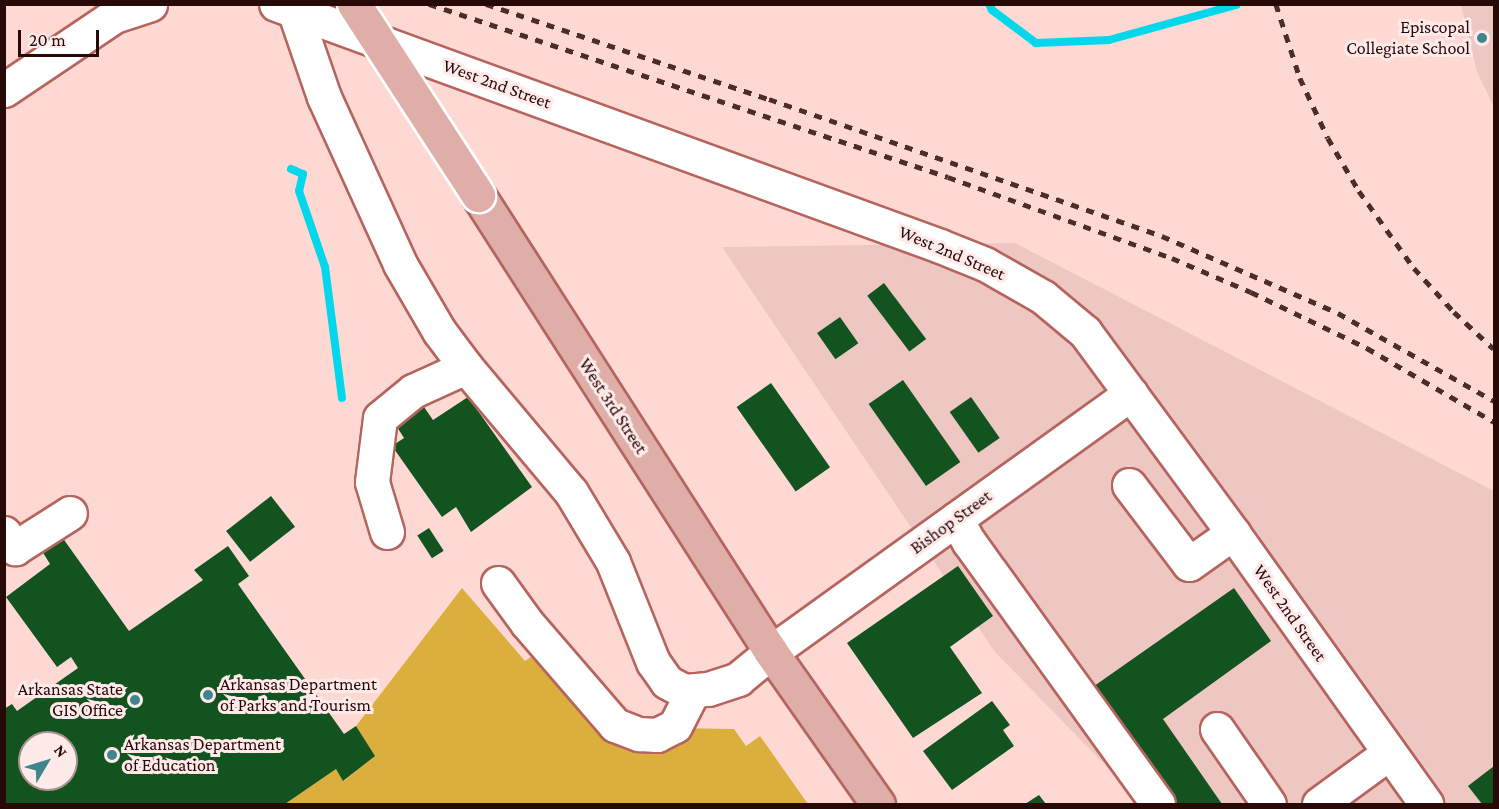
<!DOCTYPE html>
<style>
body{margin:0}
#map{position:relative;width:1499px;height:809px;overflow:hidden;background:#fed9d4;font-family:"Crimson Pro",serif}
div>[style]{position:absolute}
[style*='--x']{left:calc(var(--x)*1px);top:calc(var(--y)*1px);width:calc(var(--w)*1px);rotate:calc(var(--a)*1deg)}
.built>*{inset:0;background:#efc7c2}
.green>*{inset:0;background:#dbaf3d}
.stream>*{height:8px;margin:-4px;padding:0 4px;transform-origin:4px;border-radius:4px;background:#03d7eb}
.building>*{inset:0;background:#125320;transform-origin:0 0}
.roads{filter:drop-shadow(2px 0 #b5655e) drop-shadow(-2px 0 #b5655e) drop-shadow(0 2px #b5655e) drop-shadow(0 -2px #b5655e)}
.minor>*{height:33px;margin:-16.5px;padding:0 16.5px;transform-origin:16.5px;border-radius:16.5px;background:#fff}
.major>*{height:33px;margin:-16.5px;padding:0 16.5px;transform-origin:16.5px;border-radius:16.5px;background:#dfaea9}
.rail>*{height:4.5px;margin-top:-2.25px;transform-origin:0;background:repeating-linear-gradient(90deg,#4c2d2a 0 8px,transparent 0 16px)}
.bridges{filter:drop-shadow(2px 0 #fff) drop-shadow(-2px 0 #fff) drop-shadow(0 2px #fff) drop-shadow(0 -2px #fff)}
.major-bridge>*{height:33px;margin:-16.5px;padding:0 16.5px;transform-origin:16.5px;border-radius:16.5px;background:#dfaea9}
.dots>*{width:16px;height:16px;translate:-50% -50%;box-sizing:border-box;border:3px solid #feebe9;border-radius:50%}
span{translate:-50% -50%;white-space:nowrap;text-align:center;line-height:1.15;-webkit-text-stroke:6px #feebe9;paint-order:stroke}
.poi-label{font-size:18px;color:#270907}
.right{translate:-100% -50%;text-align:right}
.left{translate:0 -50%;text-align:left}
.street-label{font-size:18px;color:#270907}
.frame{position:absolute;inset:0;border:6px solid #270907;pointer-events:none}
.north{position:absolute;left:18px;top:731px;width:60px;height:60px;box-sizing:border-box;background:#feebe9;border:2px solid #a8918f;border-radius:50%;rotate:52deg;font-size:16px;font-weight:700;line-height:24px;text-align:center;color:#270907}
.north::after{content:'';display:block;margin:auto;width:21px;height:27px;background:#3e858e;clip-path:polygon(50% 0,100% 100%,50% 72%,0 100%)}
.scale{position:absolute;left:18px;top:30px;width:81px;height:27px;box-sizing:border-box;border:3px solid #270907;border-top:0;padding-left:8px;font-size:18px;line-height:21px;white-space:nowrap;color:#270907;-webkit-text-stroke:4px #feebe9;paint-order:stroke}
</style>
<div id="map">
<div class="built">
<div style="clip-path:polygon(1461px 5px,1494px 5px,1494px 107px,1477px 72px)"></div>
<div style="clip-path:polygon(1015px 243px,1494px 491px,1494px 804px,1143px 804px,995px 652px,722px 247px)"></div>
</div>
<div class="green">
<div style="clip-path:polygon(462px 588px,525px 661px,541px 650px,594px 703px,671px 728px,734px 729px,746px 746px,760px 736px,808px 804px,285px 804px,336px 769px,344px 781px,374px 756px,356px 726px)"></div>
</div>
<div class="stream">
<div style="--x:989;--y:4;--w:7;--a:63"></div>
<div style="--x:992;--y:10;--w:55;--a:36.9"></div>
<div style="--x:1036;--y:43;--w:73;--a:-2.4"></div>
<div style="--x:1109;--y:40;--w:132;--a:-15.4"></div>
<div style="--x:291;--y:169;--w:13;--a:23"></div>
<div style="--x:303;--y:174;--w:17;--a:103"></div>
<div style="--x:299;--y:191;--w:80;--a:71.1"></div>
<div style="--x:325;--y:267;--w:132;--a:82.6"></div>
</div>
<div class="building">
<div style="left:884px;top:283px;width:70px;height:21px;rotate:53deg"></div>
<div style="left:840px;top:317px;width:32px;height:28px;rotate:55deg"></div>
<div style="left:903px;top:380px;width:100px;height:42px;rotate:55deg"></div>
<div style="left:771px;top:383px;width:103px;height:42px;rotate:55deg"></div>
<div style="clip-path:polygon(468px 397px,532px 487px,471px 532px,456px 507px,442px 517px,392px 446px,404px 438px,397px 427px,424px 407px,433px 420px)"></div>
<div style="left:971px;top:397px;width:50px;height:26px;rotate:55deg"></div>
<div style="left:271px;top:496px;width:39px;height:57px;rotate:52deg"></div>
<div style="left:429px;top:528px;width:27px;height:14px;rotate:57deg"></div>
<div style="clip-path:polygon(evenodd,62px 537px,129px 631px,203px 580px,194px 570px,228px 546px,249px 576px,238px 584px,344px 734px,356px 726px,375px 756px,343px 781px,336px 769px,285px 804px,4px 804px,4px 709px,12px 704px,17px 711px,78px 668px,71px 657px,57px 667px,6px 597px,50px 564px,42px 551px,62px 537px,30px 743px,66px 743px,66px 779px,30px 779px,30px 743px)"></div>
<div style="clip-path:polygon(958px 566px,993px 616px,950px 647px,982px 693px,913px 738px,847px 643px)"></div>
<div style="clip-path:polygon(1234px 588px,1271px 641px,1163px 719px,1222px 804px,1167px 804px,1087px 691px)"></div>
<div style="clip-path:polygon(992px 701px,1010px 725px,1003px 730px,1014px 746px,952px 790px,923px 751px)"></div>
<div style="clip-path:polygon(1494px 766px,1494px 804px,1482px 804px,1468px 786px)"></div>
<div style="clip-path:polygon(1039px 795px,1046px 804px,1025px 804px)"></div>
</div>
<div class="roads">
<div class="minor">
<div style="--x:276;--y:4;--w:707;--a:20.02"></div>
<div style="--x:940;--y:246;--w:48;--a:21.8"></div>
<div style="--x:985;--y:264;--w:67;--a:29.6"></div>
<div style="--x:1043;--y:297;--w:55;--a:39.8"></div>
<div style="--x:1085;--y:332;--w:250;--a:53.6"></div>
<div style="--x:1233;--y:533;--w:333;--a:54.5"></div>
<div style="--x:294;--y:10;--w:92;--a:71"></div>
<div style="--x:324;--y:97;--w:183;--a:65.5"></div>
<div style="--x:400;--y:264;--w:78;--a:59.8"></div>
<div style="--x:439;--y:331;--w:45;--a:53.1"></div>
<div style="--x:466;--y:367;--w:163;--a:50"></div>
<div style="--x:571;--y:492;--w:82;--a:59"></div>
<div style="--x:613;--y:562;--w:108;--a:68.2"></div>
<div style="--x:653;--y:662;--w:24;--a:55"></div>
<div style="--x:667;--y:682;--w:19;--a:28"></div>
<div style="--x:684;--y:691;--w:24;--a:-5"></div>
<div style="--x:708;--y:689;--w:32;--a:-18"></div>
<div style="--x:738;--y:679;--w:43;--a:-39.3"></div>
<div style="--x:771;--y:652;--w:443;--a:-35.7"></div>
<div style="--x:4;--y:90;--w:133;--a:-33.9"></div>
<div style="--x:114;--y:16;--w:38;--a:-18"></div>
<div style="--x:1129;--y:485;--w:99;--a:52.8"></div>
<div style="--x:1189;--y:564;--w:54;--a:-35.2"></div>
<div style="--x:956;--y:519;--w:26;--a:61"></div>
<div style="--x:969;--y:542;--w:323;--a:54.2"></div>
<div style="--x:387;--y:532;--w:52;--a:-106.7"></div>
<div style="--x:372;--y:482;--w:64;--a:-82.9"></div>
<div style="--x:380;--y:418;--w:43;--a:-39.3"></div>
<div style="--x:413;--y:391;--w:58;--a:-24.4"></div>
<div style="--x:4;--y:533;--w:19;--a:54"></div>
<div style="--x:15;--y:548;--w:65;--a:-32.5"></div>
<div style="--x:498;--y:583;--w:49;--a:54.1"></div>
<div style="--x:527;--y:623;--w:135;--a:49.2"></div>
<div style="--x:615;--y:725;--w:26;--a:21"></div>
<div style="--x:639;--y:734;--w:18;--a:3"></div>
<div style="--x:657;--y:735;--w:20;--a:-27"></div>
<div style="--x:675;--y:726;--w:38;--a:-63"></div>
<div style="--x:1217;--y:729;--w:91;--a:55.3"></div>
<div style="--x:1319;--y:804;--w:87;--a:-36.1"></div>
</div>
<div class="major">
<div style="--x:478;--y:195;--w:543;--a:57.33"></div>
<div style="--x:771;--y:652;--w:186;--a:54.9"></div>
</div>
</div>
<div class="rail">
<div style="--x:429;--y:4;--w:547;--a:18.43"></div>
<div style="--x:948;--y:177;--w:238;--a:19.9"></div>
<div style="--x:1172;--y:258;--w:86;--a:23.3"></div>
<div style="--x:1251;--y:292;--w:129;--a:25.8"></div>
<div style="--x:1367;--y:348;--w:147;--a:30.2"></div>
<div style="--x:486;--y:4;--w:299;--a:18.6"></div>
<div style="--x:769;--y:99;--w:416;--a:19.2"></div>
<div style="--x:1162;--y:236;--w:192;--a:23.6"></div>
<div style="--x:1338;--y:313;--w:179;--a:29.4"></div>
<div style="--x:1276;--y:4;--w:78;--a:72"></div>
<div style="--x:1300;--y:78;--w:66;--a:65"></div>
<div style="--x:1328;--y:138;--w:61;--a:59.7"></div>
<div style="--x:1359;--y:191;--w:95;--a:54.5"></div>
<div style="--x:1414;--y:268;--w:59;--a:47.7"></div>
<div style="--x:1454;--y:312;--w:54;--a:42.8"></div>
</div>
<div class="bridges">
<div class="major-bridge">
<div style="--x:354;--y:4;--w:228;--a:57"></div>
</div>
</div>
<div class="dots">
<div style="left:1482px;top:38px;background:#3e858e"></div>
<div style="left:208px;top:695px;background:#3e858e"></div>
<div style="left:135px;top:700px;background:#3e858e"></div>
<div style="left:112px;top:755px;background:#3e858e"></div>
</div>
<div class="poi-label">
<span class="right" style="left:1470px;top:38px">Episcopal<br>Collegiate School</span>
<span class="left" style="left:220px;top:695px">Arkansas Department<br>of Parks and Tourism</span>
<span class="right" style="left:123px;top:700px">Arkansas State<br>GIS Office</span>
<span class="left" style="left:124px;top:755px">Arkansas Department<br>of Education</span>
</div>
<div class="street-label">
<span style="left:497px;top:84px;rotate:20deg">West 2nd Street</span>
<span style="left:952px;top:253px;rotate:23deg">West 2nd Street</span>
<span style="left:613px;top:406px;rotate:57deg">West 3rd Street</span>
<span style="left:951px;top:522px;rotate:-36deg">Bishop Street</span>
<span style="left:1290px;top:613px;rotate:55deg">West 2nd Street</span>
</div>
<div class="frame"></div>
<div class="north">N</div>
<div class="scale">20 m</div>
</div>
